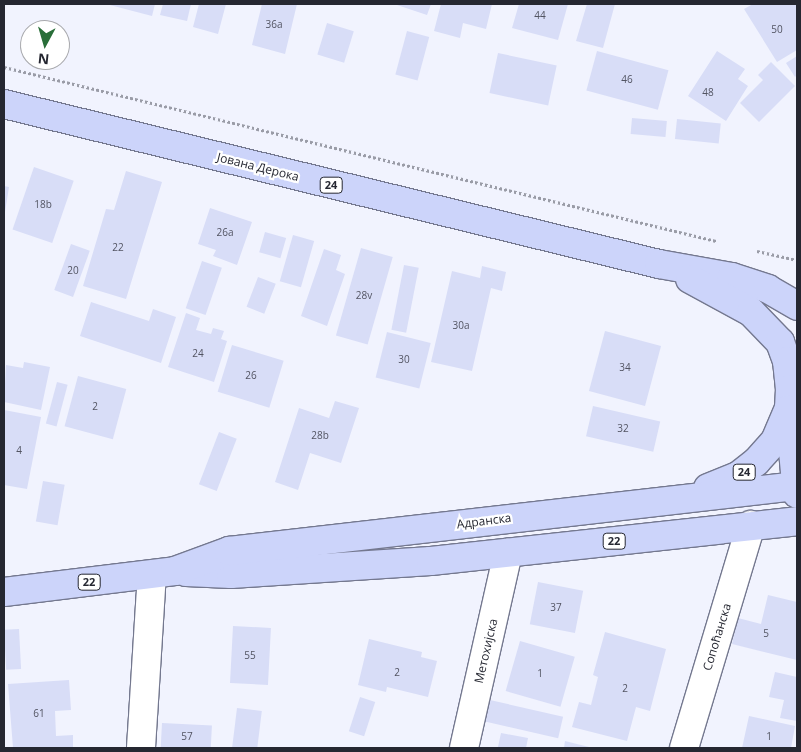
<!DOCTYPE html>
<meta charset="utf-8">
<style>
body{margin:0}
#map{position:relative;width:801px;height:752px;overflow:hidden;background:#f1f3fe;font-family:"Open Sans",sans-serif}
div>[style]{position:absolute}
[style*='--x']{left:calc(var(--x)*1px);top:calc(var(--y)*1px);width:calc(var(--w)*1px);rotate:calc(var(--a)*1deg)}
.building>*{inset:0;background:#d8ddf7;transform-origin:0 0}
.path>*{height:3px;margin-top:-1.5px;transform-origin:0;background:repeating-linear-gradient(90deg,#9a9ca7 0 2.5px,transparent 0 5px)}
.roads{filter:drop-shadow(1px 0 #74788f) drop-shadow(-1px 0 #74788f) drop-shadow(0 1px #74788f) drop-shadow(0 -1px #74788f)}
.minor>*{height:28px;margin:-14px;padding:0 14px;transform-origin:14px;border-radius:14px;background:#fff}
.major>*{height:28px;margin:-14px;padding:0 14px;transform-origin:14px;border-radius:14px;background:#ccd4fa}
span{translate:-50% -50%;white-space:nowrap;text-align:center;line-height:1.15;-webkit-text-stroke:4.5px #fff;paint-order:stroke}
.number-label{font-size:10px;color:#525462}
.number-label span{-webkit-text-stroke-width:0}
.shield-label span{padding:1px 4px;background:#fff;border:1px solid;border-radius:4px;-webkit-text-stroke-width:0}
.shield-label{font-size:11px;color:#252731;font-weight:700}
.street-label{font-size:12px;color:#252731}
.frame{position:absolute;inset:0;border:5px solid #252731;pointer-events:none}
.north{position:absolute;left:20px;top:20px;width:50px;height:50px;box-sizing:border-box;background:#fff;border:1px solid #a8a9ad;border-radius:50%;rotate:186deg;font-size:14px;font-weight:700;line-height:20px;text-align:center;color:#252731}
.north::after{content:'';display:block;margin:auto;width:18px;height:22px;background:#296e39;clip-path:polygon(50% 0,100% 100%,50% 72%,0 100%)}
</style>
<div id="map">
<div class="building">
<div style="clip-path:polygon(106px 4px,155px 4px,152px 16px)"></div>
<div style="clip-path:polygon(163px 4px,191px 4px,187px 21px,160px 15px)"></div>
<div style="clip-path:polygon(199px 4px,226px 4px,218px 34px,193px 27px)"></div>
<div style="clip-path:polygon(262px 4px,297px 4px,285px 54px,252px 45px)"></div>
<div style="clip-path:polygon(394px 4px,431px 4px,427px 15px)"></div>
<div style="clip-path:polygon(441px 4px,492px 4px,486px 29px,463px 23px,460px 38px,434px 31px)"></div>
<div style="clip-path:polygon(519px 4px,568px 4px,558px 40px,512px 28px)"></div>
<div style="clip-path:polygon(587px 4px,615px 4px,603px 48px,576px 41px)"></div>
<div style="clip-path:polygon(753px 4px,797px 4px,797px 50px,777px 62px,744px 9px)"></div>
<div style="left:327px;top:23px;width:28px;height:33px;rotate:17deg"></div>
<div style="left:407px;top:31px;width:23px;height:45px;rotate:15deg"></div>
<div style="left:597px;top:51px;width:74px;height:41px;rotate:15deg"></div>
<div style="clip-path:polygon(717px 51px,745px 69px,738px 79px,748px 86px,726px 121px,688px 96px)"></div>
<div style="left:498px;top:53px;width:60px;height:41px;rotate:12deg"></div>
<div style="clip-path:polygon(797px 56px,797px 75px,795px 77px,786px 63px)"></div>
<div style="clip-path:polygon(771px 62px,795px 86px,759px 122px,740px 103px,763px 80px,758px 75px)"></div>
<div style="left:632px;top:118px;width:35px;height:16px;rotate:5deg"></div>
<div style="left:677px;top:119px;width:44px;height:20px;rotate:6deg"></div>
<div style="left:34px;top:167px;width:42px;height:66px;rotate:19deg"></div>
<div style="clip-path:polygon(126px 171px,162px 182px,126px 299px,83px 286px,106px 209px,114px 210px)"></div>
<div style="clip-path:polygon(4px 186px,9px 187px,5px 212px,4px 212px)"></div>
<div style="clip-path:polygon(210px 208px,252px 222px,237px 265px,213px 256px,216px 250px,198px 244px)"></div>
<div style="left:265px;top:232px;width:22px;height:21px;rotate:16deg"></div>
<div style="left:293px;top:235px;width:22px;height:48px;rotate:16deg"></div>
<div style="left:71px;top:244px;width:20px;height:49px;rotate:20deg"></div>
<div style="left:361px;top:248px;width:33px;height:91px;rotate:16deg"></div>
<div style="clip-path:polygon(324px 249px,341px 255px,336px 270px,345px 274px,327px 326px,301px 316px)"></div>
<div style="left:202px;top:261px;width:21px;height:50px;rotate:19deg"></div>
<div style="left:404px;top:265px;width:15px;height:66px;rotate:11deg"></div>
<div style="clip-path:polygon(482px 266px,506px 272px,502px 291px,491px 288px,472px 371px,431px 362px,452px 271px,480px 278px)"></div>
<div style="left:258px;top:277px;width:19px;height:32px;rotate:21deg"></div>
<div style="clip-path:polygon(91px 302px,149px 321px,153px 309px,176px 317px,161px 363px,80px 336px)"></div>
<div style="clip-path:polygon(186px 313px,200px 318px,196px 330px,211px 334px,213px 328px,224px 331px,221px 339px,227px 341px,214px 382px,168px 367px)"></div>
<div style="left:605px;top:331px;width:58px;height:62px;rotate:15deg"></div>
<div style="left:387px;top:332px;width:45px;height:47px;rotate:14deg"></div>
<div style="left:232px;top:345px;width:54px;height:49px;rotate:17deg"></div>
<div style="clip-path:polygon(24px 362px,50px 367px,41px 410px,4px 402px,6px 365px,23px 368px)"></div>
<div style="left:78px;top:376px;width:50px;height:52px;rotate:15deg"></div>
<div style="left:57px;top:382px;width:11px;height:43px;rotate:15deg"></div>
<div style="clip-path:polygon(335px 401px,359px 408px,341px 463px,310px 453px,298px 490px,275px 482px,299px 408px,329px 418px)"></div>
<div style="left:593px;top:406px;width:69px;height:31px;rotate:13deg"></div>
<div style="clip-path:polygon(4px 410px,41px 417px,27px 489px,4px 485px)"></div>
<div style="left:219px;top:432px;width:19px;height:56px;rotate:21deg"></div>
<div style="left:43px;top:481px;width:22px;height:41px;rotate:10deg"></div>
<div style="left:538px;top:582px;width:46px;height:43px;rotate:11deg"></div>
<div style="clip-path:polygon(768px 595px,797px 602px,797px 660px,732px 644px,738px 618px,761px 624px)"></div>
<div style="left:233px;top:626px;width:38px;height:57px;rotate:3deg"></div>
<div style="left:19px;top:629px;width:40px;height:15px;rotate:87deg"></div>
<div style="clip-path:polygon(605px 632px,666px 649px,650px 711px,636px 707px,627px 741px,572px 727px,579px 702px,591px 705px,598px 677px,593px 675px)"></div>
<div style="clip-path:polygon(369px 639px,422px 652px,421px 657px,437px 661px,428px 697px,387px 687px,386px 692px,358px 685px)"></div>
<div style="left:520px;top:641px;width:57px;height:52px;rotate:16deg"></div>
<div style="clip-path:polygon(775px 672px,797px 677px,797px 721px,780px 718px,784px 700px,769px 697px)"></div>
<div style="clip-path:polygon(69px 680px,71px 710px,55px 711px,56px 736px,73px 735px,73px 748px,13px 748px,8px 684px)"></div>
<div style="left:360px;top:697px;width:16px;height:36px;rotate:18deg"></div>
<div style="left:490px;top:700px;width:75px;height:22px;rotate:13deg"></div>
<div style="left:237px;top:708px;width:25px;height:40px;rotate:7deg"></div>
<div style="clip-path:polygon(749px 716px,795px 726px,791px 748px,742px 748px)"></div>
<div style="left:162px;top:723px;width:50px;height:25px;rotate:3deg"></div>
<div style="clip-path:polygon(501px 733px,528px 738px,526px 748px,498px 747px)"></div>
<div style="clip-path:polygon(565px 741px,593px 748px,564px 748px)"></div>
</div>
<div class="path">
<div style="--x:4;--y:67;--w:733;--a:13.73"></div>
<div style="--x:757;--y:251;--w:41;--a:12.7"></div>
</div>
<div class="roads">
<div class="minor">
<div style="--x:141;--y:748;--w:173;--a:-86.4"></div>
<div style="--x:464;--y:748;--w:200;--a:-77.3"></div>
<div style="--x:684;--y:748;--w:233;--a:-73.3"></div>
</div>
<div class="major">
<div style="--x:4;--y:104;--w:674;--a:13.73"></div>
<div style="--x:659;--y:264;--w:74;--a:10.1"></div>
<div style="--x:732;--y:277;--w:38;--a:18"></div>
<div style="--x:768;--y:289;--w:34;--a:30"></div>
<div style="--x:690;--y:279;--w:69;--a:28.4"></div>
<div style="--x:751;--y:312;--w:42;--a:46"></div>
<div style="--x:780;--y:342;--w:20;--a:70"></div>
<div style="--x:787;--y:361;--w:28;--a:84"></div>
<div style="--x:790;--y:389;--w:20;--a:93"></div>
<div style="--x:789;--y:409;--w:85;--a:84.6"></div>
<div style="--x:708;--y:488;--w:32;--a:-22"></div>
<div style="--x:738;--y:476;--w:23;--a:-38"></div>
<div style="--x:756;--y:462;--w:28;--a:-48"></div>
<div style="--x:775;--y:441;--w:34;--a:-67"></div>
<div style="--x:186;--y:572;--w:45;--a:2.5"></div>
<div style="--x:231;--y:574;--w:200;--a:-3.7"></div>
<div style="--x:431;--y:561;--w:368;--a:-6.2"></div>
<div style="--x:4;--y:592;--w:172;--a:-7"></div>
<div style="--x:175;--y:571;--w:58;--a:-20.3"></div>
<div style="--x:229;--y:551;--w:572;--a:-6.53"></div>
</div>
</div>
<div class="number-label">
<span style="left:540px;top:16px">44</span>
<span style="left:274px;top:25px">36a</span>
<span style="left:777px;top:30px">50</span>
<span style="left:627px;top:80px">46</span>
<span style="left:708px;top:93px">48</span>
<span style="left:43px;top:205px">18b</span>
<span style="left:225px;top:233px">26a</span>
<span style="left:118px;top:248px">22</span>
<span style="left:73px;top:271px">20</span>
<span style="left:364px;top:296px">28v</span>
<span style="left:461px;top:326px">30a</span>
<span style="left:198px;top:354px">24</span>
<span style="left:404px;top:360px">30</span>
<span style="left:625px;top:368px">34</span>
<span style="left:251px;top:376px">26</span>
<span style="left:95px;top:407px">2</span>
<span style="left:623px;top:429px">32</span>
<span style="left:320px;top:436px">28b</span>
<span style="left:19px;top:451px">4</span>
<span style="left:556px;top:608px">37</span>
<span style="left:766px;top:634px">5</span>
<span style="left:250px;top:656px">55</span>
<span style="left:397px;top:673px">2</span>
<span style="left:540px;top:674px">1</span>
<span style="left:625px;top:689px">2</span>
<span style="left:39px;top:714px">61</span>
<span style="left:187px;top:737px">57</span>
<span style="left:769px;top:737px">1</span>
</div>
<div class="shield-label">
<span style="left:331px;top:185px">24</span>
<span style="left:744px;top:472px">24</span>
<span style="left:614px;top:541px">22</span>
<span style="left:89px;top:582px">22</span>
</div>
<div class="street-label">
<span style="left:258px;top:167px;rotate:14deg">Јована Дерока</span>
<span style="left:484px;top:521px;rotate:-7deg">Адранска</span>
<span style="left:717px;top:637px;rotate:-73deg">Сопоћанска</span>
<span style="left:486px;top:651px;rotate:-77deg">Метохијска</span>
</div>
<div class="frame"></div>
<div class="north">N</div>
</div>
